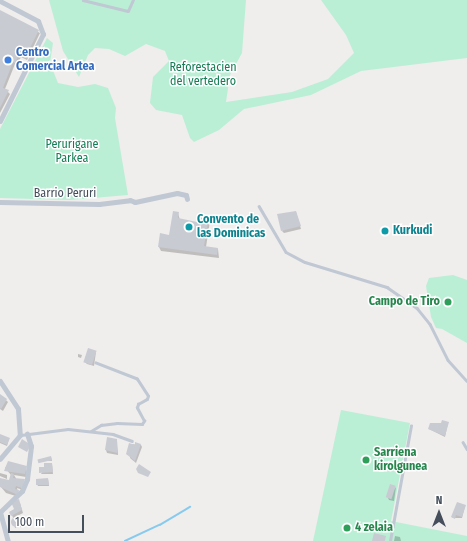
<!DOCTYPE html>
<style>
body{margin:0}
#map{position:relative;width:467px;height:541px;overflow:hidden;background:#f0eded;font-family:"Fira Sans Condensed",sans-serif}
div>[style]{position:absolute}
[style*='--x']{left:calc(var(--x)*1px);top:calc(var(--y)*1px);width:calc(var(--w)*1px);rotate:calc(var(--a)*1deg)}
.green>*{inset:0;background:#baefd5}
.shadow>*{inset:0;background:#0003}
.stream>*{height:1.5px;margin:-0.75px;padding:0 0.75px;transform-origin:0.75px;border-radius:0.75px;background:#86cbed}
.building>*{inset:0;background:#c9cbd3;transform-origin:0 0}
.round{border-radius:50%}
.service>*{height:2.5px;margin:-1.25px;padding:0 1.25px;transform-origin:1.25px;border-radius:1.25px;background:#c0c8d3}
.minor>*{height:5px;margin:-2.5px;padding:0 2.5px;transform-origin:2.5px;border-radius:2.5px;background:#c0c8d3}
.dots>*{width:11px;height:11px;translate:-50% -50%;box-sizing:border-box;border:2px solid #fff;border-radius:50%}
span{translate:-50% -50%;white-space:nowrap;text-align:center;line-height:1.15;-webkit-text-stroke:3px #fff;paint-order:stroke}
.shop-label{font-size:12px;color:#366cbe;font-weight:700}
.left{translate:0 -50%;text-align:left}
.park-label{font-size:12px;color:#157d55}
.street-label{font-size:12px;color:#454e5b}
.culture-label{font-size:12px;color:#0d838f;font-weight:700}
.leisure-label{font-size:12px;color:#27864d;font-weight:700}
.right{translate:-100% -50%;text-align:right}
.north{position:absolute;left:419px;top:493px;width:40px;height:40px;-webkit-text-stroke:3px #fff;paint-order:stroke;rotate:0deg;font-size:11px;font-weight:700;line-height:16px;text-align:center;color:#454e5b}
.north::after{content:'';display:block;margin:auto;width:14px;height:18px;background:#454e5b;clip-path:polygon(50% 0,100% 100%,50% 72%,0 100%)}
.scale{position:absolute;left:8px;top:515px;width:76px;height:18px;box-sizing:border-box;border:2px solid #454e5b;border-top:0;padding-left:5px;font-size:12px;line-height:14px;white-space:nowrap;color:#454e5b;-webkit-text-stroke:3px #fff;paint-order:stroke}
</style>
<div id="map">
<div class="green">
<div style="clip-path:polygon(49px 0,246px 0,242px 53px,230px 75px,226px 102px,292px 92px,328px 79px,354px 53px,346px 35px,321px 0,467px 0,467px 58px,361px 71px,311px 95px,244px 109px,219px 130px,194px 142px,190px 138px,182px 115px,156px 110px,150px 103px,153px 77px,169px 61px,165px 51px,146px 44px,125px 56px,109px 49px,95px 48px,88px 55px,79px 77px,63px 51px)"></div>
<div style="clip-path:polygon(47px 38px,53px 43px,50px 63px,58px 83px,78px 87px,95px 84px,108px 88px,116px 108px,115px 118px,128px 195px,70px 200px,0 198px,0 129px)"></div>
<div style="clip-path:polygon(453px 275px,467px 280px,467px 343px,442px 329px,436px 328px,431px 317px,426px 286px,429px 278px)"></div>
<div style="clip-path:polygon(341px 410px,410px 423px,391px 521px,467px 536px,467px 541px,313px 541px)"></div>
</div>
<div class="shadow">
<div style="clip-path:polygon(0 11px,40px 33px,27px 60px,21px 57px,17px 65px,15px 64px,5px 89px,10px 94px,0 113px)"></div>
<div style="clip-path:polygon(296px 212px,301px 229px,284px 233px,282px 231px)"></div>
<div style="clip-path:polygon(178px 213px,180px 220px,198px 223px,208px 217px,210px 221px,206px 247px,218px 249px,219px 258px,161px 251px,159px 247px,161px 234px,170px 236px)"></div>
<div style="clip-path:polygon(96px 352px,94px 366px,87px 364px,85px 362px)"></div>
<div style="clip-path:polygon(78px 354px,82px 355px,81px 358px,78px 357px)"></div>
<div style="clip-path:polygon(0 395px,8px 402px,3px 411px,0 409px)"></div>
<div style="clip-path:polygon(448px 423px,445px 437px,429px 429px)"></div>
<div style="clip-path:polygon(0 435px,9px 439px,7px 446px,0 443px)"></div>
<div style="clip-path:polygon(117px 440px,118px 455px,107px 453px,106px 450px)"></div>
<div style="clip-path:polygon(130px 444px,141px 445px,142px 447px,136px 463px,130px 458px)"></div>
<div style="clip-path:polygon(51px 457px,52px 461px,38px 460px)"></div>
<div style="clip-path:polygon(9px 462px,26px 467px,26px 477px,14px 475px,23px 490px,17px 488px,19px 497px,6px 493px,1px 487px,0 479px,11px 482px,11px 475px,5px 468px)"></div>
<div style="clip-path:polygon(52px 464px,53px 474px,41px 474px,45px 468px)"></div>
<div style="clip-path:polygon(0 473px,7px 475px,7px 479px,0 476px)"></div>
<div style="clip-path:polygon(48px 479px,49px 486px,38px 486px,37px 484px)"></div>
<div style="clip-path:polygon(396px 487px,394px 501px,389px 500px,388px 498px)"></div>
<div style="clip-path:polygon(20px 503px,23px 513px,13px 518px,12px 515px)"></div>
<div style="clip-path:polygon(465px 506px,462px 518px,453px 518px,452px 517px)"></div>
<div style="clip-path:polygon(20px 518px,21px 527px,15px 528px,13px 519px)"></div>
<div style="clip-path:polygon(395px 536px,400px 537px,401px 541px,394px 541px)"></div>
</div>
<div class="stream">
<div style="--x:125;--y:541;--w:38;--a:-25"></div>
<div style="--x:160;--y:525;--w:35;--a:-31"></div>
</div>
<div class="building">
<div style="clip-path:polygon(0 10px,39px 30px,25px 58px,19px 55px,15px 63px,13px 62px,3px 88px,9px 90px,0 108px)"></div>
<div style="clip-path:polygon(173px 211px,179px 212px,178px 218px,197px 222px,198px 214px,209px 216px,204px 246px,218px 248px,217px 255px,158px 247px,160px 233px,169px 235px)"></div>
<div style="clip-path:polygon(296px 211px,301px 226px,281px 231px,277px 214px)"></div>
<div style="left:88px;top:348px;width:9px;height:15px;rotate:18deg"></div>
<div style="clip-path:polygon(0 394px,7px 399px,1px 409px,0 408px)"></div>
<div style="clip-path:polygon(442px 420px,449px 422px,445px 436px,428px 429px,430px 423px,441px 423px)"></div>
<div style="clip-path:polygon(0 434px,10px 438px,7px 445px,0 442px)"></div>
<div style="clip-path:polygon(107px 437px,117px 439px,117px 453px,105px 450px)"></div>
<div style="clip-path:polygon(22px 439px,31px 445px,27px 452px,18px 447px)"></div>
<div style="clip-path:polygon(135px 442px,141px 444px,135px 461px,126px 454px,129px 443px,135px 445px)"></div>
<div style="left:51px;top:456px;width:4px;height:14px;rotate:76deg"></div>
<div style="clip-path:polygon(8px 461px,27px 466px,25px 474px,4px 471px)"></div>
<div style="clip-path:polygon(44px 463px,52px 463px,53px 472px,39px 473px,39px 467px,44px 467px)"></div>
<div style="clip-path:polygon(139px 464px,151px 472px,148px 477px,138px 473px,136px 469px)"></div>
<div style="clip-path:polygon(11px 473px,14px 474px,13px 478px,25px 479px,22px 488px,16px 486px,15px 489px,19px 490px,18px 495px,0 487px,0 478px,9px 480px)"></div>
<div style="clip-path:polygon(48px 478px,49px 485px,36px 485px,36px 479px)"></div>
<div style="left:390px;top:484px;width:6px;height:14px;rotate:18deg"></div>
<div style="clip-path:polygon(19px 499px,22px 510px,11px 516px,9px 512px,14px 509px,11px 502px)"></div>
<div style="clip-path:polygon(457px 502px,466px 505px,462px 517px,456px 515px,455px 519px,451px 517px)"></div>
<div class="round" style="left:11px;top:517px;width:10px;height:10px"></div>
<div style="clip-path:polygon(374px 533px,386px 536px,385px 541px,372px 541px)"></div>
</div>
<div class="service">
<div style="--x:83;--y:0;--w:46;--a:13.7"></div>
<div style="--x:128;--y:11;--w:12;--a:-66"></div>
<div style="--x:259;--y:206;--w:53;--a:59.6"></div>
<div style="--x:286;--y:252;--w:21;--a:28"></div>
<div style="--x:305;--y:262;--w:86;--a:17"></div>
<div style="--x:387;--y:287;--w:37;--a:35"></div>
<div style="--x:417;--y:308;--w:21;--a:51"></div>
<div style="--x:430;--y:324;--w:40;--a:63.4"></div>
<div style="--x:448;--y:360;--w:28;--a:48"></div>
<div style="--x:91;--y:431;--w:12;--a:-31"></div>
<div style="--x:101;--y:425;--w:16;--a:-7"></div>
<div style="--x:117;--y:423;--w:25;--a:2"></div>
<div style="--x:142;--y:424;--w:4;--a:-56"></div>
<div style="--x:144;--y:421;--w:15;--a:-118"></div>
<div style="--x:137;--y:408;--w:4;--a:-76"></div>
<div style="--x:138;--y:404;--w:10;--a:-29"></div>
<div style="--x:147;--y:399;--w:3;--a:-72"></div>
<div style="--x:148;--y:396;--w:20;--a:-123"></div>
<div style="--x:137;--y:379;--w:44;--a:-158.7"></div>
<div style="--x:21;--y:435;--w:47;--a:-7.3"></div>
<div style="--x:68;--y:429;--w:45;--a:6.3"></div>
<div style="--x:113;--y:434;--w:20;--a:20"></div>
<div style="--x:463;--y:442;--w:8;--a:60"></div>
<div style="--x:390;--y:541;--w:117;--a:-79.7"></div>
</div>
<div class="minor">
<div style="--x:0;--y:1;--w:43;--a:27.8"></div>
<div style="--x:38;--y:21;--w:14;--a:69"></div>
<div style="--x:43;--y:34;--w:97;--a:116.3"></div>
<div style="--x:0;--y:202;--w:99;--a:1.2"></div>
<div style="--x:99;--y:204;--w:31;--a:-7"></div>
<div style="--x:130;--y:200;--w:5;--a:22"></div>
<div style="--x:135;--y:202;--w:43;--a:-12.1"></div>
<div style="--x:177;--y:193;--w:9;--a:13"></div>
<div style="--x:186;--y:195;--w:4;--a:76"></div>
<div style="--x:0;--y:381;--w:33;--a:57"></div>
<div style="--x:18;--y:409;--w:26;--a:86"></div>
<div style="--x:20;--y:435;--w:31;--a:130"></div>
<div style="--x:0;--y:512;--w:30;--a:-44"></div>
<div style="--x:22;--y:491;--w:13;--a:-67"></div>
<div style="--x:27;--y:479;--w:33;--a:-83"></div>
<div style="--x:31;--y:446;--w:13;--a:-108"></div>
<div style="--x:0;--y:512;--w:30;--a:75"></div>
</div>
<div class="dots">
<div style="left:8px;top:60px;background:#3f7fe0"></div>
<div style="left:189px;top:227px;background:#0f9aa8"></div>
<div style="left:385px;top:231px;background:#0f9aa8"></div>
<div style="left:448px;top:302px;background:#2e9e5b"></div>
<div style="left:366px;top:460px;background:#2e9e5b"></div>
<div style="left:347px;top:528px;background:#2e9e5b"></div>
</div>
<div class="shop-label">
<span class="left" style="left:16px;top:60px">Centro<br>Comercial Artea</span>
</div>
<div class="park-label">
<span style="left:203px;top:75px">Reforestacien<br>del vertedero</span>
<span style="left:72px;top:152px">Perurigane<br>Parkea</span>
</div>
<div class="street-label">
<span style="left:65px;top:194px">Barrio Peruri</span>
</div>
<div class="culture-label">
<span class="left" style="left:197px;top:227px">Convento de<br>las Dominicas</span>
<span class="left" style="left:393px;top:231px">Kurkudi</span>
</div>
<div class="leisure-label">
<span class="right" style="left:440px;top:302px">Campo de Tiro</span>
<span class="left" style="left:374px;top:460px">Sarriena<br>kirolgunea</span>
<span class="left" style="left:355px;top:528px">4 zelaia</span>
</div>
<div class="north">N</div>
<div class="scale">100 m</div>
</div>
